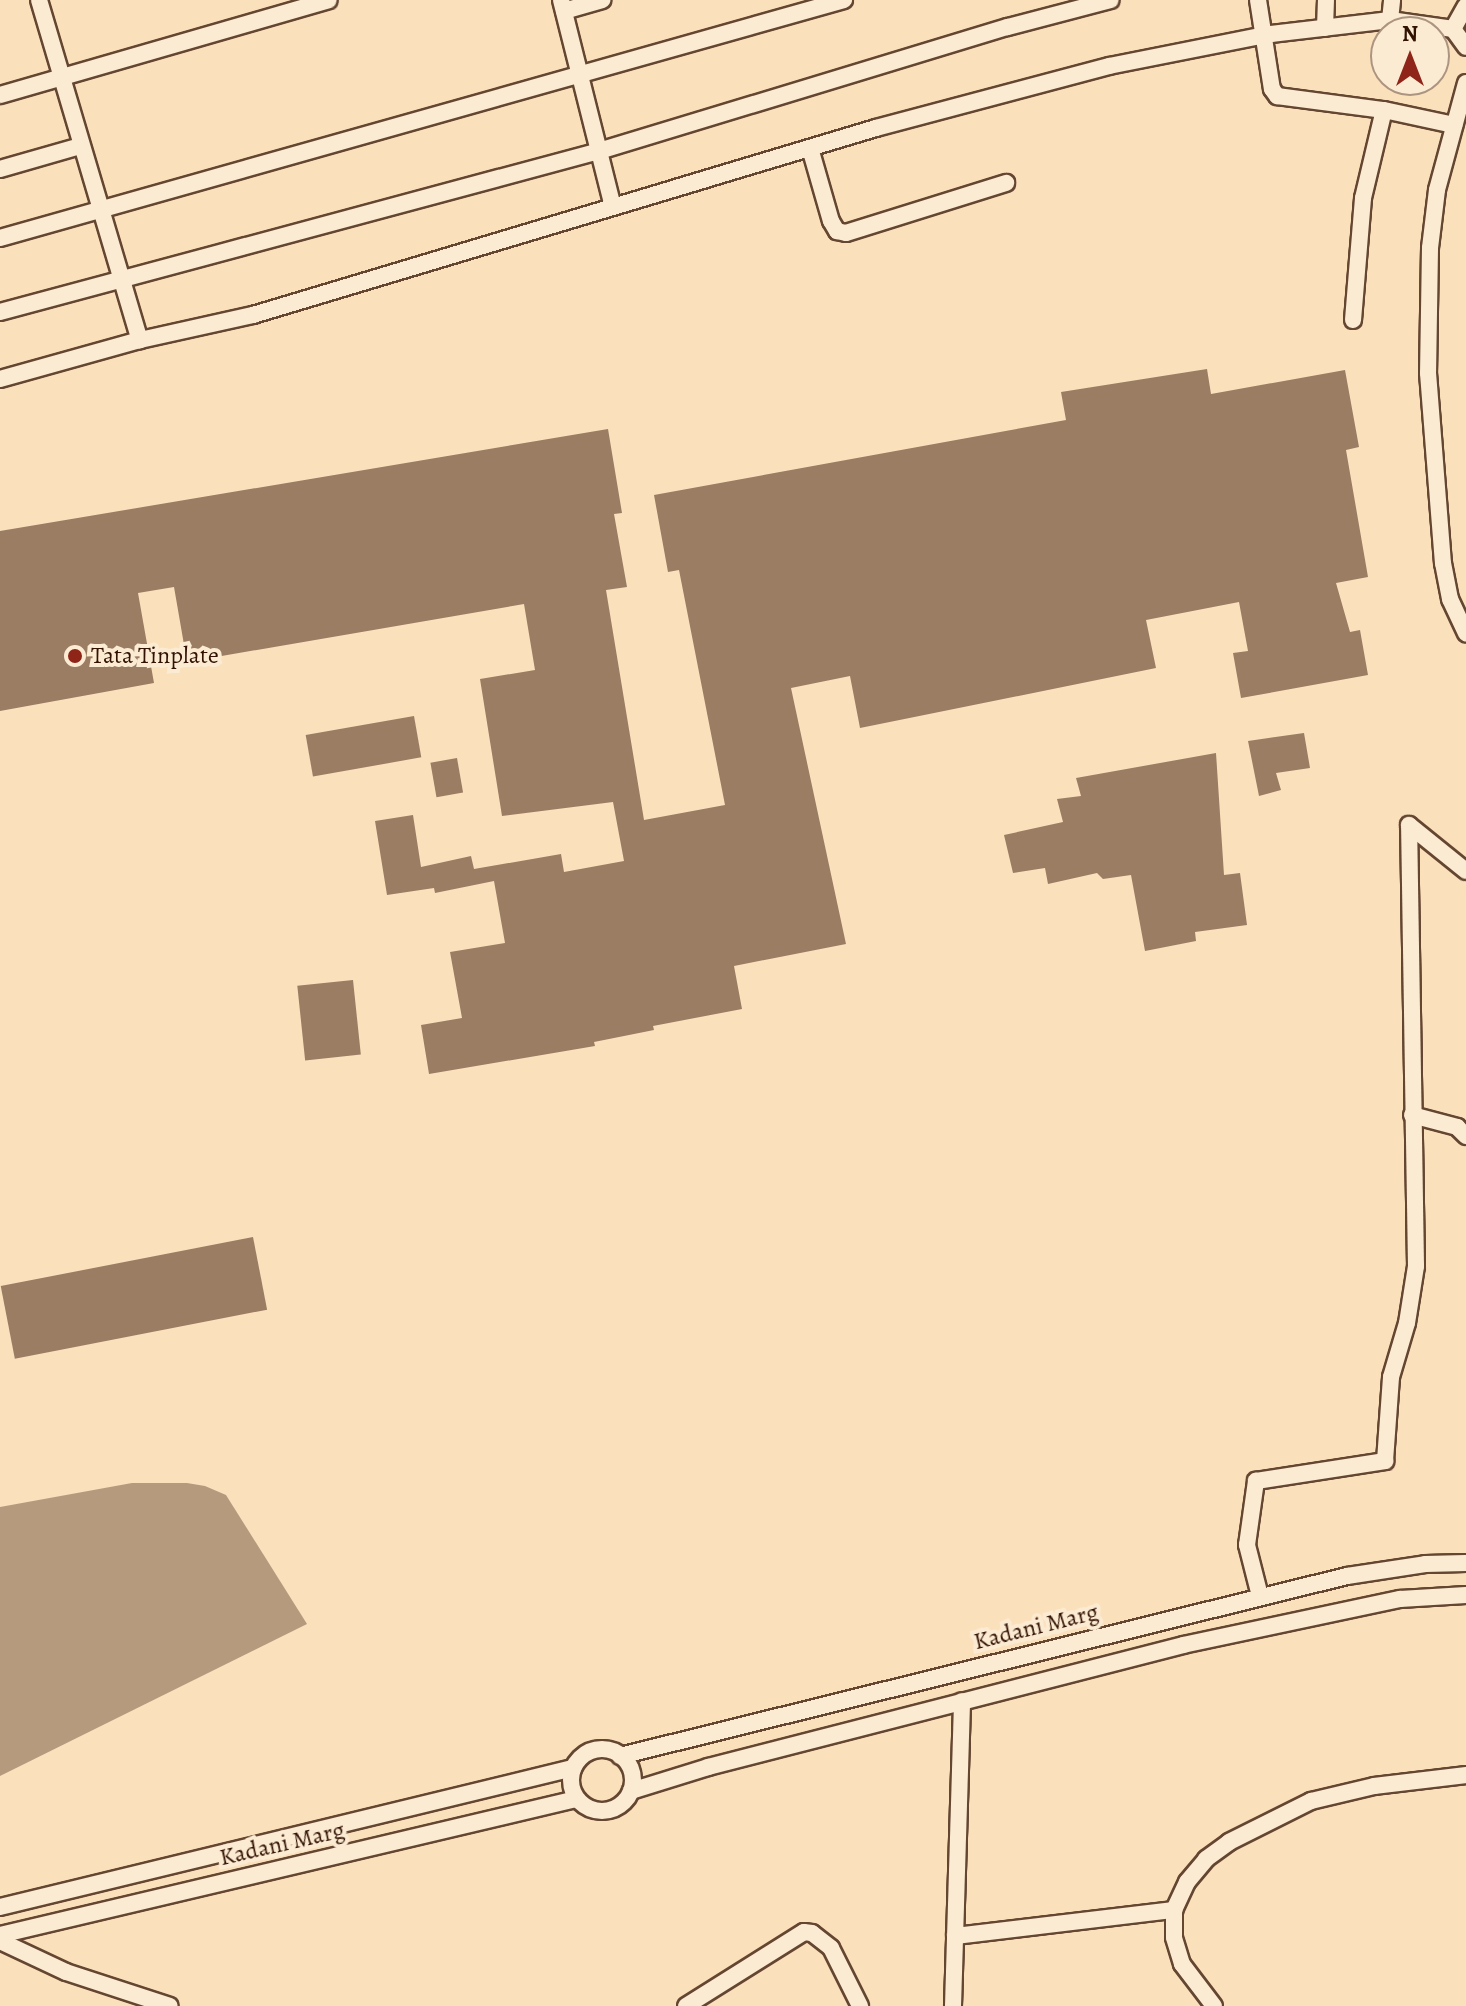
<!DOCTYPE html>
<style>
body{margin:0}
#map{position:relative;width:1466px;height:2006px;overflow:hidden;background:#fbe0bc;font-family:Alegreya,serif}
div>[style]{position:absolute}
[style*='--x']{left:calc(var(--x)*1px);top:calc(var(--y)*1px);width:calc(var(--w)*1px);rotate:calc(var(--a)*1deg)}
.water>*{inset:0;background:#b69a7d}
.building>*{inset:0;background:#9a7d63;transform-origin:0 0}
.roads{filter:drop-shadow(2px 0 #644631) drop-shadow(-2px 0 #644631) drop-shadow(0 2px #644631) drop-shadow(0 -2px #644631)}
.street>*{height:16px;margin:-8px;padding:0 8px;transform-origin:8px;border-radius:8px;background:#fcebd3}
.street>.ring{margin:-8px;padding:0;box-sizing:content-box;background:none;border:16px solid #fcebd3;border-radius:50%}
.dots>*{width:22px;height:22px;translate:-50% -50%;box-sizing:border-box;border:4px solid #fcebd3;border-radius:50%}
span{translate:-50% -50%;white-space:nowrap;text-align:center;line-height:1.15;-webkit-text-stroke:8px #fcebd3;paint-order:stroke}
.poi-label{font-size:24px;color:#311203}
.left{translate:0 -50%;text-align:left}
.street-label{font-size:24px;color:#311203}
.north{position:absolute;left:1370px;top:16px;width:80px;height:80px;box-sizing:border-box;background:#fcebd3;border:2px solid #ab9480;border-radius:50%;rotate:0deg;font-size:22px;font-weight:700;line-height:32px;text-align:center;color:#311203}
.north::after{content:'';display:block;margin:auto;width:28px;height:36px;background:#8f2418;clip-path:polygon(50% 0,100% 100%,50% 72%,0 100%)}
</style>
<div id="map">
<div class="water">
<div style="clip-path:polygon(132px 1483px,187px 1483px,205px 1486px,226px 1495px,307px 1624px,0 1776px,0 1507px)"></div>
</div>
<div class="building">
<div style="clip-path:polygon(1207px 369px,1211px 394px,1345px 370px,1359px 447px,1346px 450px,1368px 577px,1336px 583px,1350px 632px,1360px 630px,1368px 675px,1241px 698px,1233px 653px,1248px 651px,1239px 602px,1146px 620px,1156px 668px,860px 728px,850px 676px,791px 688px,846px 944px,734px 966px,742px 1009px,653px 1026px,654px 1030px,594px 1042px,595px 1046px,429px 1074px,421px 1025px,462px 1018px,450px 952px,505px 943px,494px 881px,435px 893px,434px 888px,387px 895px,375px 821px,413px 815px,421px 867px,471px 856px,474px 869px,561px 854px,564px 872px,624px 861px,613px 802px,502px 816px,480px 679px,535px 670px,524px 604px,187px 662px,174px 587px,138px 593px,154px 683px,0 711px,0 531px,608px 429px,622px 513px,614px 514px,627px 587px,606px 590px,644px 820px,725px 805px,679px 570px,668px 572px,654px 495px,1066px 420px,1061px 392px)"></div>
<div style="left:414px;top:716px;width:42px;height:110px;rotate:80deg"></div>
<div style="clip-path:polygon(1304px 733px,1310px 768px,1276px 773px,1281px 790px,1259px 796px,1248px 741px)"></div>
<div style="clip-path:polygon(1216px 753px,1224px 875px,1240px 873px,1247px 925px,1195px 932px,1196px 941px,1145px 951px,1131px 875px,1103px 879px,1097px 873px,1048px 884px,1045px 868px,1013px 873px,1004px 835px,1063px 822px,1057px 799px,1081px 796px,1076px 778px)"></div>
<div style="left:457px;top:758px;width:35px;height:27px;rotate:80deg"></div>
<div style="left:353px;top:980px;width:75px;height:56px;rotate:84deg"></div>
<div style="left:253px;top:1237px;width:74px;height:257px;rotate:79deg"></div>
</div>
<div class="roads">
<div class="street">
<div style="--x:39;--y:0;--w:355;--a:73.5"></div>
<div style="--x:561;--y:0;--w:213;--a:75.9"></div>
<div style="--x:1258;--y:0;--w:90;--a:81.1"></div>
<div style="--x:1272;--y:89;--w:9;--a:54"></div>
<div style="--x:1277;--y:96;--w:108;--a:7.5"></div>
<div style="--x:1384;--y:110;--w:72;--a:12.1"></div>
<div style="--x:564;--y:11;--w:40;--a:-16"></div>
<div style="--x:1390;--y:20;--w:20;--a:-84"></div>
<div style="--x:1325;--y:28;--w:28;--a:-88"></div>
<div style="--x:1453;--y:29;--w:26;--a:-61"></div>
<div style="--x:1466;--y:83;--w:111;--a:105.2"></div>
<div style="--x:1437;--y:190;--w:58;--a:96.9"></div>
<div style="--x:1430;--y:248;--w:125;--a:90.9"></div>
<div style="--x:1428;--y:373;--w:191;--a:85.5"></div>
<div style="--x:1443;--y:563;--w:37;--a:79"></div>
<div style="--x:1450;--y:599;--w:38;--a:65"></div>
<div style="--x:0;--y:95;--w:342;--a:-16.1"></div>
<div style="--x:810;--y:148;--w:76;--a:74"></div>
<div style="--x:831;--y:221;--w:12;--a:59"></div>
<div style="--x:837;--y:231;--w:9;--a:13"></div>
<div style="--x:846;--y:233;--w:168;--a:-17.4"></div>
<div style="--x:0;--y:169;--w:83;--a:-16"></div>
<div style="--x:0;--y:238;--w:877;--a:-15.75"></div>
<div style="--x:0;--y:312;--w:620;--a:-15.04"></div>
<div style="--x:599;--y:151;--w:427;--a:-16.9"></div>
<div style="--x:1008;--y:27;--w:106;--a:-14.7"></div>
<div style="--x:1353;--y:320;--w:122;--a:-85.3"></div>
<div style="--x:1363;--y:198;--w:90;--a:-76.6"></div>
<div style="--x:0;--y:379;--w:145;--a:-15.6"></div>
<div style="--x:140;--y:340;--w:116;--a:-12.5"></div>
<div style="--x:253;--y:315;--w:650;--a:-16.71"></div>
<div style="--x:876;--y:128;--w:241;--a:-14.9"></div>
<div style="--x:1109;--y:66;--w:165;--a:-11.2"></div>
<div style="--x:1271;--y:34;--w:120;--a:-6.7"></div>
<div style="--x:1390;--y:20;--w:64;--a:8.1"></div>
<div style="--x:1453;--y:29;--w:22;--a:54"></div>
<div style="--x:1409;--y:825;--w:73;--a:38.9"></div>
<div style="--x:1412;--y:1115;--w:47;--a:14.9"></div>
<div style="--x:1457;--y:1127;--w:13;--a:45"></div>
<div style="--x:1260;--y:1596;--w:53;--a:-104.3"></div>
<div style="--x:1247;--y:1545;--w:65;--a:-82"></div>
<div style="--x:1256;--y:1481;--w:131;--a:-8.8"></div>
<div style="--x:1385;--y:1461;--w:84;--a:-85.9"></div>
<div style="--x:1391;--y:1377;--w:56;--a:-73.5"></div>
<div style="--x:1407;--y:1323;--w:58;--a:-81"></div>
<div style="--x:1416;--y:1266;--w:441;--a:-90.9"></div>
<div class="ring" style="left:571px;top:1749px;width:46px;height:46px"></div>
<div style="--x:620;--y:1756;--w:749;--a:-13.91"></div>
<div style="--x:1347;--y:1576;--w:79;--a:-8.7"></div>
<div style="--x:1425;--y:1564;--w:41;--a:-1.4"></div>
<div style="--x:631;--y:1791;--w:81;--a:-17.3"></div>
<div style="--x:708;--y:1767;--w:490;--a:-14.4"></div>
<div style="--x:1183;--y:1645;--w:222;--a:-12"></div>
<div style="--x:1400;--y:1599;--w:66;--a:-3.5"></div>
<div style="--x:0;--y:1907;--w:590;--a:-13.64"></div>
<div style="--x:0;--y:1935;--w:592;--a:-13.28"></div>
<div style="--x:955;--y:1936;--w:221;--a:-6.8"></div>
<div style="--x:0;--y:1941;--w:73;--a:25.2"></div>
<div style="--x:66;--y:1972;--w:109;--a:18.1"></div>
<div style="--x:686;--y:2006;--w:139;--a:-32.1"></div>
<div style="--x:804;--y:1932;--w:8;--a:7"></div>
<div style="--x:812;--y:1933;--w:24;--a:38"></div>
<div style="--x:831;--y:1948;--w:65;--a:63.4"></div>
<div style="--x:953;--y:2006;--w:305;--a:-88.3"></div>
<div style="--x:1214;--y:2006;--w:53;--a:-127.3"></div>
<div style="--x:1182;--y:1964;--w:28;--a:-107"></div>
<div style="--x:1174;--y:1937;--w:27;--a:-90"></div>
<div style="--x:1174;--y:1910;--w:31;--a:-65"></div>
<div style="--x:1187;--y:1882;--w:30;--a:-50"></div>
<div style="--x:1206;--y:1859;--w:29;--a:-36"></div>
<div style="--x:1229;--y:1842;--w:92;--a:-26.6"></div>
<div style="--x:1311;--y:1801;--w:65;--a:-13.4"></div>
<div style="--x:1374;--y:1786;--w:93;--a:-6.8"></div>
</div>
</div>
<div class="dots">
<div style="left:75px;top:656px;background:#8f2418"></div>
</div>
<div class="poi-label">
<span class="left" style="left:91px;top:656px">Tata Tinplate</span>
</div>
<div class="street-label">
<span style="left:1036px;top:1627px;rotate:-14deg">Kadani Marg</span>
<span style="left:282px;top:1844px;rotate:-13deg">Kadani Marg</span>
</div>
<div class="north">N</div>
</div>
